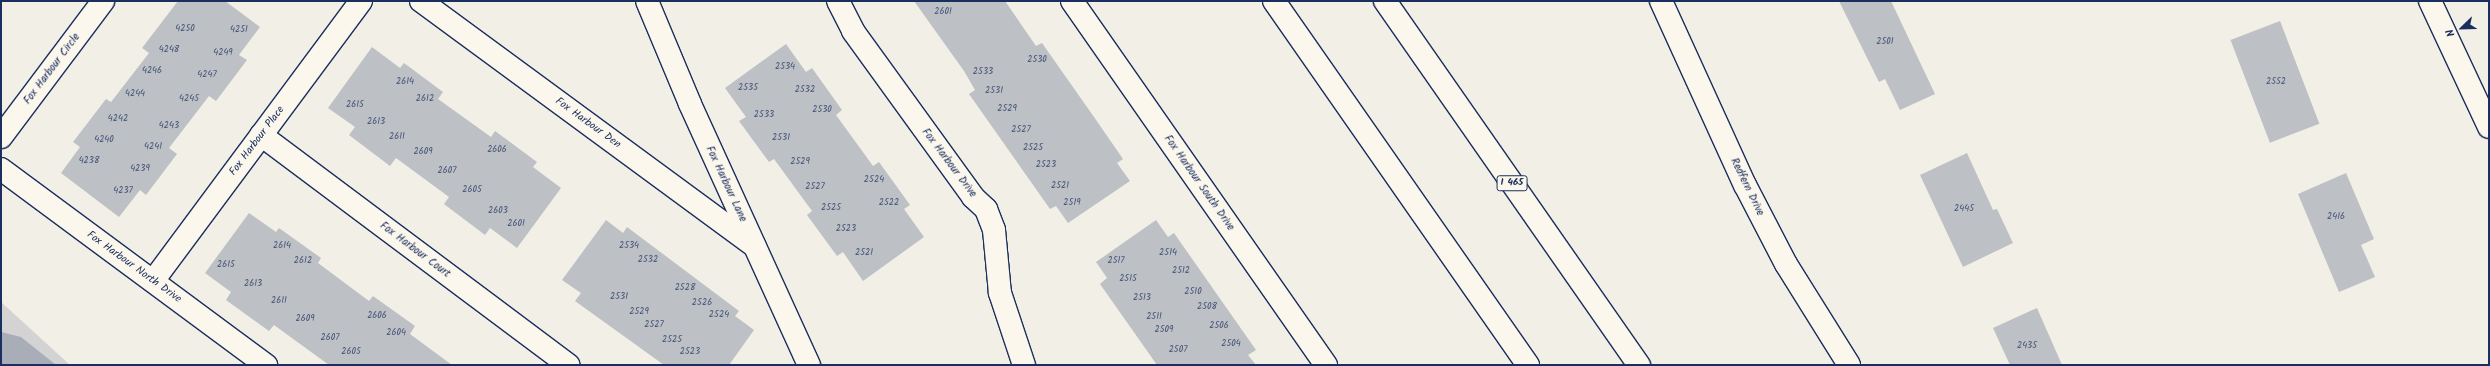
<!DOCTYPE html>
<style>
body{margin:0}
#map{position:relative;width:2490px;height:366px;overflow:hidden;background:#f2efe6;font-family:Kalam,sans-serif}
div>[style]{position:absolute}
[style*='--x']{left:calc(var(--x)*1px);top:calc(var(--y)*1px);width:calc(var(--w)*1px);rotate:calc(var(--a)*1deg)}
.green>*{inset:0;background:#d2d3d2}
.water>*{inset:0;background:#a9adb7}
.building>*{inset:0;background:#bdc0c4;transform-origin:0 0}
.roads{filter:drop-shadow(1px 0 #1b2f5e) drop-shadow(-1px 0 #1b2f5e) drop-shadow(0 1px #1b2f5e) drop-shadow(0 -1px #1b2f5e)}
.street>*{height:22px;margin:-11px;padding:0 11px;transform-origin:11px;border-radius:11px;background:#fbf7ec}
.highway>*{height:22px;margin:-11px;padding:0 11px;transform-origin:11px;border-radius:11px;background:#fbf7ec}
span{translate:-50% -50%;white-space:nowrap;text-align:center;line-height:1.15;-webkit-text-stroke:3px #fbf7ec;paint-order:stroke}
.number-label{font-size:9px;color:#445378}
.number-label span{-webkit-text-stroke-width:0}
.shield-label span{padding:1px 3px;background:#fbf7ec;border:1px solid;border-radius:3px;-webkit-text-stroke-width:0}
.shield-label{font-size:10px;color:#1b2f5e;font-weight:700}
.street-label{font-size:11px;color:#1b2f5e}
.frame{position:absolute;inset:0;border:2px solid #1b2f5e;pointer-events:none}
.north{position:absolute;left:2442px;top:8px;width:40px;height:40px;-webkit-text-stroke:3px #fbf7ec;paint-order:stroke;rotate:247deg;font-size:11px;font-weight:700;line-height:16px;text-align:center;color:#1b2f5e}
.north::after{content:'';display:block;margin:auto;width:14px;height:18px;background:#1b2f5e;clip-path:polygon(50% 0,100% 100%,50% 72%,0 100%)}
</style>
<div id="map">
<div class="green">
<div style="clip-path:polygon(1px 302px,70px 365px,1px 365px)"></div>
</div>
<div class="water">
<div style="clip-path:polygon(1px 332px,21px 337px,56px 365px,1px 365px)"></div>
</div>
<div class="building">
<div style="clip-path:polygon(178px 1px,225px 1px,260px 27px,239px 55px,247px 60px,216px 101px,209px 96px,169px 148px,177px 154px,146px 195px,140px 190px,119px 217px,61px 173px,80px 147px,73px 142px,106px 99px,111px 102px,149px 53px,142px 48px)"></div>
<div style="clip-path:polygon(914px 1px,1005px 1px,1036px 46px,1042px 43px,1094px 117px,1123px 159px,1117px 163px,1130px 181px,1068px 223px,1056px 206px,1050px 209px,969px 94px,975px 90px,964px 71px)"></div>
<div style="clip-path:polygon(1839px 1px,1891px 1px,1935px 94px,1900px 110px,1885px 79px,1879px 82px)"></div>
<div style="left:2280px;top:21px;width:110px;height:53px;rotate:69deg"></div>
<div style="clip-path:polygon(786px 44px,806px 72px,812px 68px,842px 110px,836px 115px,873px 166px,879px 162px,910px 205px,904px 209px,924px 237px,863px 281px,843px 252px,837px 256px,807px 215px,812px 211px,774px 159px,769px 162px,739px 121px,746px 117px,725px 88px)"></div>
<div style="clip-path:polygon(372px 47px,400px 68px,404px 63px,443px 92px,438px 99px,491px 137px,495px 131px,537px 162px,533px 167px,561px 188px,517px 248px,490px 228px,485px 235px,444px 204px,449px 197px,396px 158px,390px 166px,349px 135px,355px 127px,328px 108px)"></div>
<div style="clip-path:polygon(1967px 153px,1993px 210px,1997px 209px,2013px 243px,1963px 267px,1920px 175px)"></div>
<div style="clip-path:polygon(2346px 173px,2374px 239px,2361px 245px,2375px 277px,2339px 292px,2298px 194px)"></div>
<div style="clip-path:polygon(249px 213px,276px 232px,279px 228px,321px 258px,318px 263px,369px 301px,373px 296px,415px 326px,410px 334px,452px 365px,329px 365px,274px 325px,269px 331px,226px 300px,231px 292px,205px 273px)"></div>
<div style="clip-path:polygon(606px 220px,623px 233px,627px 227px,739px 311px,735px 316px,754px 330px,729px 365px,664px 365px,575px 301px,581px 293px,562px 280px)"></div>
<div style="clip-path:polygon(1156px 220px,1168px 237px,1174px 233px,1256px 350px,1248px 355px,1256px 365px,1157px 365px,1100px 284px,1107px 278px,1096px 262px)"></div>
<div style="clip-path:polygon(2037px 308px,2062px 365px,2010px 365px,1993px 328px)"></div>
</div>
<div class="roads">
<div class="street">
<div style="--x:421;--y:1;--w:414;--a:36.3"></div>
<div style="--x:647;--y:1;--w:112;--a:67.3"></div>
<div style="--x:690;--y:104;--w:287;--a:65.5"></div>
<div style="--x:838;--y:1;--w:34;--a:63"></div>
<div style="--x:853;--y:31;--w:205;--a:54.1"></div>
<div style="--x:973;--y:197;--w:18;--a:43"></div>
<div style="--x:986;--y:209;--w:22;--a:69"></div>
<div style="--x:994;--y:230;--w:63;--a:84.6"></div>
<div style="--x:1000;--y:293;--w:76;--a:71.6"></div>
<div style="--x:1072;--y:1;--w:444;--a:55.1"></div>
<div style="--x:1661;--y:1;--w:202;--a:65.5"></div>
<div style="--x:1745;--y:185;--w:89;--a:62.6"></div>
<div style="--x:1786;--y:264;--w:119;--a:58"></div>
<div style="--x:2430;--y:1;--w:139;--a:64.9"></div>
<div style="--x:261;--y:135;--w:384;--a:36.8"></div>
<div style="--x:1;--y:137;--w:170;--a:-53.1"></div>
<div style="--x:1;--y:169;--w:330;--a:36.5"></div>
<div style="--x:153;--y:281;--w:349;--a:-53.4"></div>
</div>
<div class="highway">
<div style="--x:1274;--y:1;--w:444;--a:55.1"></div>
<div style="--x:1385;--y:1;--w:444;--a:55.1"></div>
</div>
</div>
<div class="number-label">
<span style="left:943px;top:12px">2601</span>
<span style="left:185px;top:29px">4250</span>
<span style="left:239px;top:30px">4251</span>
<span style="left:1885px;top:42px">2501</span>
<span style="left:169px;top:50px">4248</span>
<span style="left:223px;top:53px">4249</span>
<span style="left:1037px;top:60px">2530</span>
<span style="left:785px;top:67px">2534</span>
<span style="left:152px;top:71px">4246</span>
<span style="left:983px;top:72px">2533</span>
<span style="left:207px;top:75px">4247</span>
<span style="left:405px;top:82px">2614</span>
<span style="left:2276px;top:82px">2552</span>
<span style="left:748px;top:88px">2535</span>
<span style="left:805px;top:90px">2532</span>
<span style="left:994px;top:91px">2531</span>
<span style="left:135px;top:94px">4244</span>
<span style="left:189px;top:99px">4245</span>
<span style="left:425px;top:99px">2612</span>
<span style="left:355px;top:105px">2615</span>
<span style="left:1007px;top:109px">2529</span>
<span style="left:822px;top:110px">2530</span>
<span style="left:764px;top:115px">2533</span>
<span style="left:118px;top:119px">4242</span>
<span style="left:376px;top:122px">2613</span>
<span style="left:169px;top:126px">4243</span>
<span style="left:1021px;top:130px">2527</span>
<span style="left:397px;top:137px">2611</span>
<span style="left:781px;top:138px">2531</span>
<span style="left:104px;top:140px">4240</span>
<span style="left:153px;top:147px">4241</span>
<span style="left:1033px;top:148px">2525</span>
<span style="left:497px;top:150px">2606</span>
<span style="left:423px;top:152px">2609</span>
<span style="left:89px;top:161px">4238</span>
<span style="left:800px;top:162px">2529</span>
<span style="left:1046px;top:165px">2523</span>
<span style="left:140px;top:169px">4239</span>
<span style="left:447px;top:171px">2607</span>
<span style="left:874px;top:180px">2524</span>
<span style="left:1060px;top:186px">2521</span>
<span style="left:815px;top:187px">2527</span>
<span style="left:472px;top:190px">2605</span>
<span style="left:123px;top:191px">4237</span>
<span style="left:889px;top:203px">2522</span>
<span style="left:1072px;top:203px">2519</span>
<span style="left:831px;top:208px">2525</span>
<span style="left:1964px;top:209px">2445</span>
<span style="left:498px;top:211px">2603</span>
<span style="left:2336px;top:217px">2416</span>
<span style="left:516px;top:224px">2601</span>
<span style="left:846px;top:229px">2523</span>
<span style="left:282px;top:246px">2614</span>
<span style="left:629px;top:246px">2534</span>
<span style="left:864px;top:253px">2521</span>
<span style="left:1168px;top:253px">2514</span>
<span style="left:648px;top:260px">2532</span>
<span style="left:303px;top:261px">2612</span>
<span style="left:1116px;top:261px">2517</span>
<span style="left:226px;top:265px">2615</span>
<span style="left:1181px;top:271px">2512</span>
<span style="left:1128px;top:279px">2515</span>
<span style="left:253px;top:284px">2613</span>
<span style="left:685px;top:288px">2528</span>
<span style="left:1193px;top:292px">2510</span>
<span style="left:619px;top:297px">2531</span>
<span style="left:1142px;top:298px">2513</span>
<span style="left:279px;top:301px">2611</span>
<span style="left:702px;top:303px">2526</span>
<span style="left:1207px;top:307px">2508</span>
<span style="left:639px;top:312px">2529</span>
<span style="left:719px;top:315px">2524</span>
<span style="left:377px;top:316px">2606</span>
<span style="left:1154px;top:317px">2511</span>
<span style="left:305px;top:319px">2609</span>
<span style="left:654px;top:325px">2527</span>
<span style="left:1219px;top:326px">2506</span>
<span style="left:1164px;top:330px">2509</span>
<span style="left:396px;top:333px">2604</span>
<span style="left:330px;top:338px">2607</span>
<span style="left:672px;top:340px">2525</span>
<span style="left:1231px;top:344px">2504</span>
<span style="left:2027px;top:346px">2435</span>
<span style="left:1178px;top:350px">2507</span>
<span style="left:351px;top:352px">2605</span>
<span style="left:690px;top:352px">2523</span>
</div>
<div class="shield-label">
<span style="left:1512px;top:183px">I 465</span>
</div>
<div class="street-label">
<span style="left:52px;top:69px;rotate:-53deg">Fox Harbour Circle</span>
<span style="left:588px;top:123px;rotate:36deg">Fox Harbour Den</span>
<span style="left:257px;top:141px;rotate:-53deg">Fox Harbour Place</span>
<span style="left:949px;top:163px;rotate:53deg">Fox Harbour Drive</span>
<span style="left:1199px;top:183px;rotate:55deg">Fox Harbour South Drive</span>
<span style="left:726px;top:184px;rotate:65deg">Fox Harbour Lane</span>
<span style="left:1747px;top:187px;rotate:64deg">Redfern Drive</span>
<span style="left:415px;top:250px;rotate:37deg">Fox Harbour Court</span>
<span style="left:134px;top:267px;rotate:36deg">Fox Harbour North Drive</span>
</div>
<div class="frame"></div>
<div class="north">N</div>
</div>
